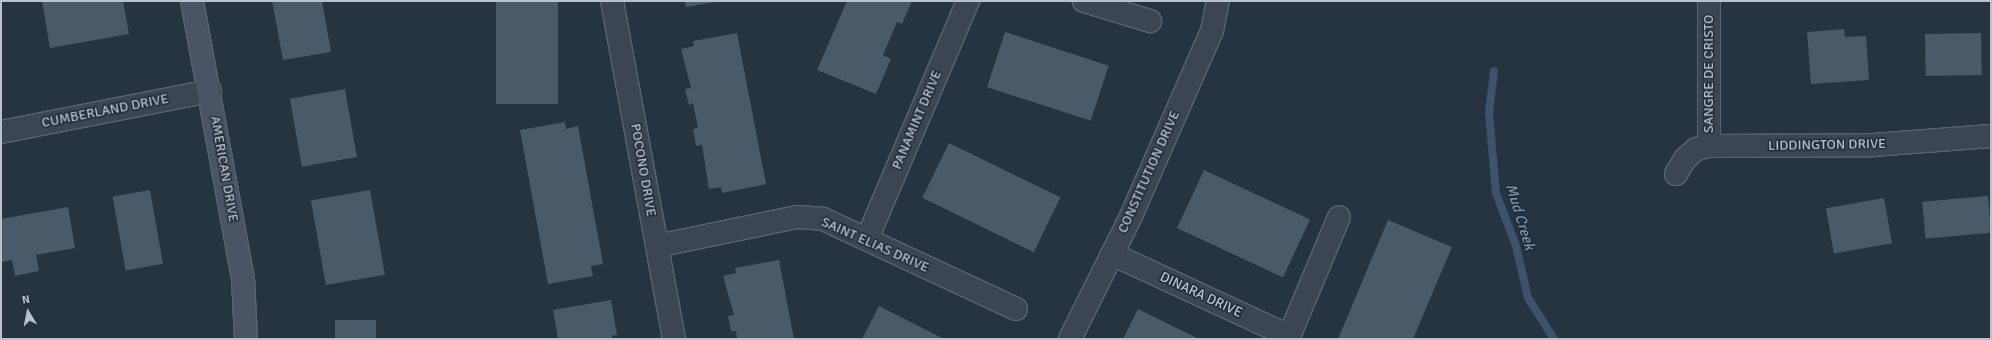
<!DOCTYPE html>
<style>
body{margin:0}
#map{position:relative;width:1992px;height:340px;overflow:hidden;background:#263442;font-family:Signika,sans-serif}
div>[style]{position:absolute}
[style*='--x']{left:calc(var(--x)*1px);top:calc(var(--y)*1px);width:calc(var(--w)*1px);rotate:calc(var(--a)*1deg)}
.stream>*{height:8px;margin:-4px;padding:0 4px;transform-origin:4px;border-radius:4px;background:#3c536b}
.building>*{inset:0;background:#4a5a68;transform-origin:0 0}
.roads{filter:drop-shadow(1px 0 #59646f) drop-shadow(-1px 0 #59646f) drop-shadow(0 1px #59646f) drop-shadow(0 -1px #59646f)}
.street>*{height:22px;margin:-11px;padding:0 11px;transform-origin:11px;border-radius:11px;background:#3b4652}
.secondary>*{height:22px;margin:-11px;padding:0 11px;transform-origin:11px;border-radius:11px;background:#495565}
span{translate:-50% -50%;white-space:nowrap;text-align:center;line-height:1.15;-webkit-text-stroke:3px #1f2b37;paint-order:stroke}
.street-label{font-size:14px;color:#b8c1cc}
.water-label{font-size:15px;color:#7894af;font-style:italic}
.frame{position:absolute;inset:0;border:2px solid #b8c1cc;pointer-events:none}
.north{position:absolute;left:8px;top:292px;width:40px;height:40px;-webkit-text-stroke:3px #1f2b37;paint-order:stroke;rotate:350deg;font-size:11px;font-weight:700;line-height:16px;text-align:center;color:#b8c1cc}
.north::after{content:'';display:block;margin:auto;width:14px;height:18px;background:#b8c1cc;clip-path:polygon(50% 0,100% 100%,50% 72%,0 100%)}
</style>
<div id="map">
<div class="stream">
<div style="--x:1494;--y:71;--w:42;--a:96.8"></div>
<div style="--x:1489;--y:113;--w:80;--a:85"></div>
<div style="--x:1496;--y:193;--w:57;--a:69.3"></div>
<div style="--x:1516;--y:246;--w:53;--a:77"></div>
<div style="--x:1528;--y:298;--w:49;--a:57.6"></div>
</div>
<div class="building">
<div style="clip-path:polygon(42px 1px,123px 1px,129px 34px,50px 48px)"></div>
<div style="clip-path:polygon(272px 1px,322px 1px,331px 52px,283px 60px)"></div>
<div style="left:496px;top:1px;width:62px;height:103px"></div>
<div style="clip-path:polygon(685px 1px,715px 1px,715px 2px,686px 7px)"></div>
<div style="clip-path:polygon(847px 1px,912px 1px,902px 24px,897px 22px,883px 55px,891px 59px,876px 94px,817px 70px)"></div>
<div style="clip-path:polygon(1844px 29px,1845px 37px,1866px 36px,1869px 80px,1811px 84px,1807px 32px)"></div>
<div style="left:1005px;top:32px;width:109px;height:58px;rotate:18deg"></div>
<div style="clip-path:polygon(737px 33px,766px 184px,722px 193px,721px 187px,709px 189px,702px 145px,696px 146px,693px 129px,698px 128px,693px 103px,689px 105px,685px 89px,691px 88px,681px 49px,694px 46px,693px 41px)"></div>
<div style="left:1981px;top:33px;width:42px;height:56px;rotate:89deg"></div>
<div style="left:345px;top:89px;width:69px;height:56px;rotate:80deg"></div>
<div style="clip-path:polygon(565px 122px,566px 129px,578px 126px,603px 264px,591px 266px,593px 276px,548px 284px,520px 130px)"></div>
<div style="left:949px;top:143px;width:124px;height:61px;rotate:26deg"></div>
<div style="left:1204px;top:170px;width:117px;height:64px;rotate:25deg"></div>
<div style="left:150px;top:190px;width:75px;height:38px;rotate:80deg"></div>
<div style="left:370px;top:190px;width:86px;height:60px;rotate:80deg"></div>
<div style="left:1988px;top:196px;width:37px;height:66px;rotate:85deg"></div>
<div style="left:1884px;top:198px;width:46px;height:59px;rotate:80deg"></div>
<div style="clip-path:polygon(68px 207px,75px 248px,36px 255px,39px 271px,15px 276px,12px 260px,1px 262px,1px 219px)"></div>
<div style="clip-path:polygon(1388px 220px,1452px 247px,1413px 339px,1338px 339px)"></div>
<div style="clip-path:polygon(779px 260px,794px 339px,737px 339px,736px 331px,731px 331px,728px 316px,734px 315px,723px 276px,736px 273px,735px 268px)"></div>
<div style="clip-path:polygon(611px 300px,617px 335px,612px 336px,612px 339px,558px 339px,553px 310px)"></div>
<div style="clip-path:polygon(879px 306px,944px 339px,862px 339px)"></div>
<div style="clip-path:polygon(1138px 309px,1199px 339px,1123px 339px)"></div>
<div style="left:335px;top:320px;width:41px;height:19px"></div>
</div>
<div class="roads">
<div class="street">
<div style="--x:612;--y:1;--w:344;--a:79.6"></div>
<div style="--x:1084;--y:1;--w:69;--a:16.9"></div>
<div style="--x:1;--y:132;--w:213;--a:-11.1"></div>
<div style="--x:1709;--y:146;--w:145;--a:-90"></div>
<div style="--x:1676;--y:174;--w:17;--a:-59"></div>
<div style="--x:1685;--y:159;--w:15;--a:-42"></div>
<div style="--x:1696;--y:149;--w:13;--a:-13"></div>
<div style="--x:1709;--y:146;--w:164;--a:-0.3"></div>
<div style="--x:1873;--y:145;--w:118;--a:-4.4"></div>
<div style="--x:867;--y:239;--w:259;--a:-67"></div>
<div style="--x:657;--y:246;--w:143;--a:-11.7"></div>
<div style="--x:797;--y:217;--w:26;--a:4"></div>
<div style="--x:823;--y:219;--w:213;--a:25"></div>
<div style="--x:1112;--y:254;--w:195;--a:24.9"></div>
<div style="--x:1070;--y:339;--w:137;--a:-63.6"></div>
<div style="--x:1131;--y:216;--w:202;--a:-66.4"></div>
<div style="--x:1212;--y:31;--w:31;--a:-79"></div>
<div style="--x:1288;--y:339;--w:132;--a:-67.3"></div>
</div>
<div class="secondary">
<div style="--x:192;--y:1;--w:282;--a:79.6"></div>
<div style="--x:243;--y:278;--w:61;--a:87.2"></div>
</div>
</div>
<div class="street-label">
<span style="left:1709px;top:74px;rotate:-90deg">SANGRE DE CRISTO</span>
<span style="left:105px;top:111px;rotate:-11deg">CUMBERLAND DRIVE</span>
<span style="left:917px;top:120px;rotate:-67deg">PANAMINT DRIVE</span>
<span style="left:1827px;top:145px;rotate:-1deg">LIDDINGTON DRIVE</span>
<span style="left:224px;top:169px;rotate:80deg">AMERICAN DRIVE</span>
<span style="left:643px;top:170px;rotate:80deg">POCONO DRIVE</span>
<span style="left:1149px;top:172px;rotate:-66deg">CONSTITUTION DRIVE</span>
<span style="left:875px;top:245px;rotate:24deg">SAINT ELIAS DRIVE</span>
<span style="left:1201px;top:295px;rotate:25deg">DINARA DRIVE</span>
</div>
<div class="water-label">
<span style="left:1520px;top:217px;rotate:73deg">Mud Creek</span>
</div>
<div class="frame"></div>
<div class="north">N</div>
</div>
